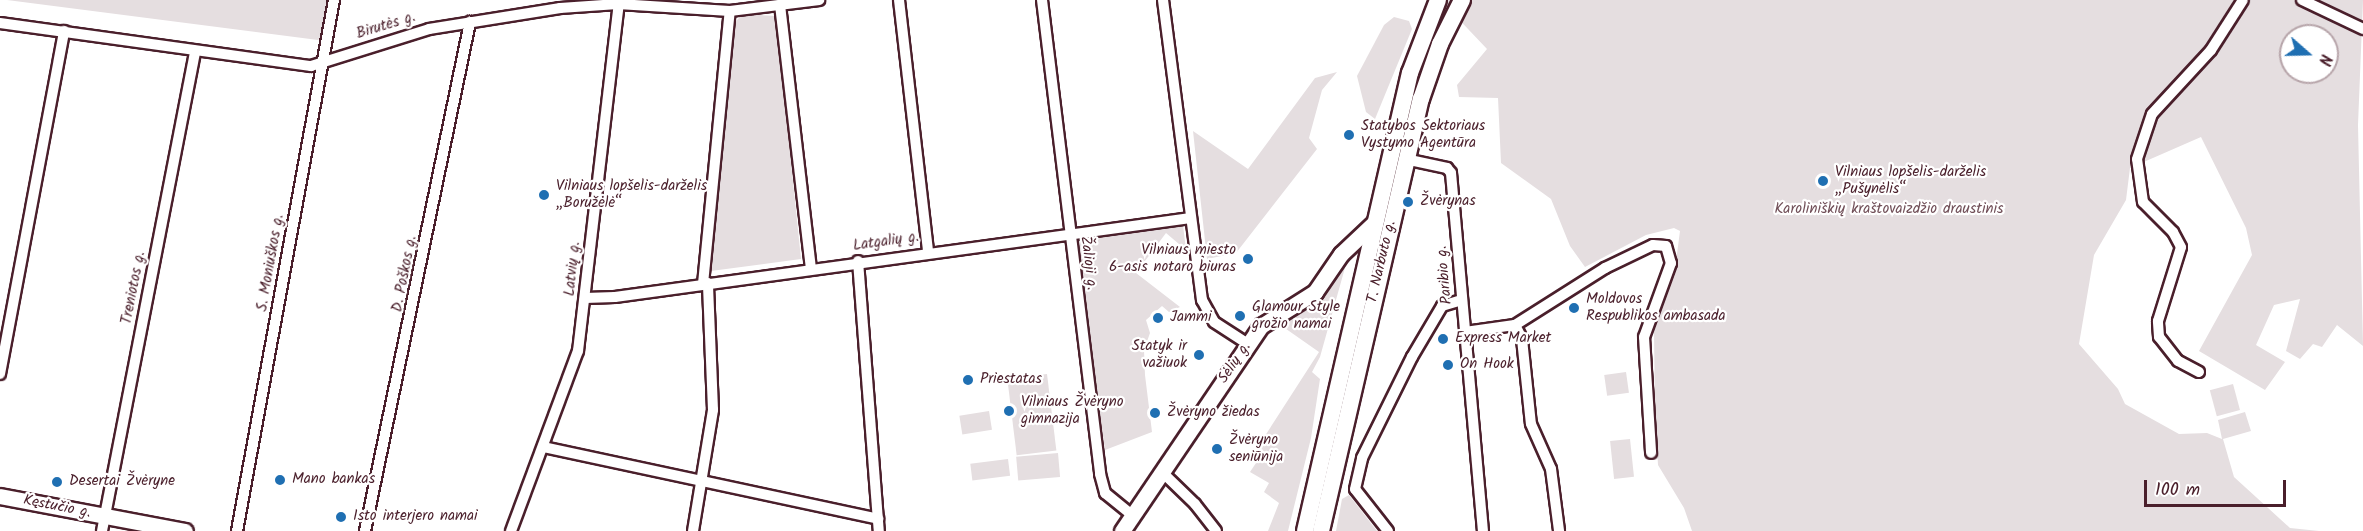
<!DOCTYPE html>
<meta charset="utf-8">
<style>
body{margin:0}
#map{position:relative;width:2363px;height:531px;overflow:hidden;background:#fff;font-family:Kalam,sans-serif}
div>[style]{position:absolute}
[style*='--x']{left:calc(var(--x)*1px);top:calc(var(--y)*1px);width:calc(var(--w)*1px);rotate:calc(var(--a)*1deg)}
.green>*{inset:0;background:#e5dee0;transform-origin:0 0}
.roads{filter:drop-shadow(2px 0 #4a1f2b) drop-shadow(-2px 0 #4a1f2b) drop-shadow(0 2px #4a1f2b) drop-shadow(0 -2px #4a1f2b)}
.minor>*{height:10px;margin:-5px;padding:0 5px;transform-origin:5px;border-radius:5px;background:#fff}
.secondary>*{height:15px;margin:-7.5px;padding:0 7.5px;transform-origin:7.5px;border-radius:7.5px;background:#fff}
.primary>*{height:16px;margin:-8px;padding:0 8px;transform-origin:8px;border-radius:8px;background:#fff}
.dots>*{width:16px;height:16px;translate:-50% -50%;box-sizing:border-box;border:3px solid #fff;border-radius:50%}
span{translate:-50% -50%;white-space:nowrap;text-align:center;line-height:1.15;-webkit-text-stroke:4.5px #fff;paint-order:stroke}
.street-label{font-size:15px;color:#4a1f2b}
.poi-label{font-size:15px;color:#4a1f2b}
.left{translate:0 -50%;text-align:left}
.right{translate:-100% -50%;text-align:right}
.park-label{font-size:15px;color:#714f58}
.north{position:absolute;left:2279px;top:24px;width:60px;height:60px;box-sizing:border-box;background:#fff;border:2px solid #b7a5aa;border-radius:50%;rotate:110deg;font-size:16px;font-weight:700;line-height:24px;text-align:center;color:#4a1f2b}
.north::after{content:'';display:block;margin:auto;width:21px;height:27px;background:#1f6fb2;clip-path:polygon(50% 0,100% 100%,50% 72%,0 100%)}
.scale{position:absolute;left:2144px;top:480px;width:142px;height:27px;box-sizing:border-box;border:3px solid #4a1f2b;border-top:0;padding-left:8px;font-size:18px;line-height:21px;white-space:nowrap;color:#4a1f2b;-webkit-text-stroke:4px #fff;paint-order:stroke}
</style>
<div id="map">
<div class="green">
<div style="clip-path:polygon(7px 0,329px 0,323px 35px,318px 40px)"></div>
<div style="clip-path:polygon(evenodd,1440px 0,2363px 0,2358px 125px,2363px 346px,2337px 325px,2322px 347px,2313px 344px,2300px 359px,2286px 351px,2300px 299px,2274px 305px,2256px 345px,2285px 362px,2265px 390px,2199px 351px,2252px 255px,2246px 228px,2201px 137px,2130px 168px,2126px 200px,2094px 255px,2079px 344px,2118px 389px,2125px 404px,2179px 434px,2207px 433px,2222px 439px,2218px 420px,2245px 412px,2251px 431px,2223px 439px,2234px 477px,2290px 528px,2319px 531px,1692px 531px,1684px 508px,1658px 465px,1655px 415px,1654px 331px,1675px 269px,1680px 231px,1674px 228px,1646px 235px,1585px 267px,1570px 246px,1551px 199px,1501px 163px,1498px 98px,1459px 97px,1457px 85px,1487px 49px,1450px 10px,1407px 129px,1411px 94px,1440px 0,2291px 36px,2327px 36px,2327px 72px,2291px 72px,2291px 36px)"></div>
<div style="clip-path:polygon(743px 14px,776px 16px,801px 259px,711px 271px,735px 22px)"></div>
<div style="clip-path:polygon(1394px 17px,1409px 21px,1412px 29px,1375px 119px,1366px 112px,1357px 76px,1384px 25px)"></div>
<div style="clip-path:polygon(1337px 72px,1322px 90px,1309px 138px,1317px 149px,1236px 253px,1207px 259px,1193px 131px,1248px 169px,1315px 78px)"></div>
<div style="clip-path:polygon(1183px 225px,1186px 250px,1166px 233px,1136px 273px,1180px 307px,1169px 312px,1162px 306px,1146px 320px,1150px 333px,1144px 350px,1145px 375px,1152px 432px,1105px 450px,1076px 240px)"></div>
<div style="clip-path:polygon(1348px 257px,1320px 357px,1312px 372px,1320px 379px,1311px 438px,1288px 531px,1268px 531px,1279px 503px,1264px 492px,1269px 483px,1250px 472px,1258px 460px,1252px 456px,1319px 352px,1279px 324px,1326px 294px)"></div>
<div style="left:1626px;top:372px;width:21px;height:22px;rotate:82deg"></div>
<div style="left:1047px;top:374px;width:77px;height:40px;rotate:83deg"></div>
<div style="left:2233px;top:384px;width:27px;height:24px;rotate:75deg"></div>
<div style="left:989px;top:411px;width:19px;height:30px;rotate:81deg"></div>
<div style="left:1630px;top:439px;width:38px;height:20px;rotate:84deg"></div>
<div style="left:1058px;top:453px;width:24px;height:42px;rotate:85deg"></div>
<div style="left:1008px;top:459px;width:17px;height:38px;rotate:83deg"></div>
<div style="clip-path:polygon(1349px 495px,1377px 531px,1336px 531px,1342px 499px)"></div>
</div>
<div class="roads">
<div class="minor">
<div style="--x:899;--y:0;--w:254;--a:83.4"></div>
<div style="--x:1042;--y:0;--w:478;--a:83"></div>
<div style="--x:1100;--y:474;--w:20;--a:75"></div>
<div style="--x:1105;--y:493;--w:35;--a:39"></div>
<div style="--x:1163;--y:0;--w:303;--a:82.6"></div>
<div style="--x:1202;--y:300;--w:25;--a:61"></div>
<div style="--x:1214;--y:322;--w:40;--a:32.9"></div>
<div style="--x:2302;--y:0;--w:68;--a:25.4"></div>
<div style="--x:780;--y:5;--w:265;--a:83.3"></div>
<div style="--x:0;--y:23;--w:314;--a:7.9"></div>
<div style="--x:311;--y:66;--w:124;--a:-17.4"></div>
<div style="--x:429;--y:29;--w:133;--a:-9.1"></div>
<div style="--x:560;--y:8;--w:58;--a:-3.9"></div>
<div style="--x:618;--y:4;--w:112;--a:3.6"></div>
<div style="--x:730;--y:11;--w:90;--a:-7"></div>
<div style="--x:1405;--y:159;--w:43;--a:12.1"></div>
<div style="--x:1447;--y:168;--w:6;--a:51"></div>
<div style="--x:1451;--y:173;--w:359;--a:84.9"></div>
<div style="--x:858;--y:261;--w:271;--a:85.6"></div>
<div style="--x:703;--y:284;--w:274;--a:-84.4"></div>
<div style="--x:585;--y:298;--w:30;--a:-2"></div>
<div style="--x:615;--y:297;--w:581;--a:-7.81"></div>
<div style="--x:1515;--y:325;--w:16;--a:63"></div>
<div style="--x:1522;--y:339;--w:85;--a:84"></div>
<div style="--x:1531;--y:424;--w:49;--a:66"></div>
<div style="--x:1551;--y:469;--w:63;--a:82.6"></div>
<div style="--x:1465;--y:332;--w:50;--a:-8"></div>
<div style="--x:1515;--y:325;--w:107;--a:-32.3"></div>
<div style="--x:1605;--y:268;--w:53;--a:-25.6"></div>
<div style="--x:1653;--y:245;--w:13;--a:4"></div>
<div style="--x:1666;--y:246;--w:18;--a:74"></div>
<div style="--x:1671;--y:263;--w:79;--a:110"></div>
<div style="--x:1644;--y:337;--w:116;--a:86.5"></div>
<div style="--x:2199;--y:372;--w:24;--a:-152"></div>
<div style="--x:2178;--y:361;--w:31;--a:-128"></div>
<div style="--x:2159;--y:337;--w:16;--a:-94"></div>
<div style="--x:2158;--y:321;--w:77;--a:-72.7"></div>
<div style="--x:2181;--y:247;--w:17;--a:-118"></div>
<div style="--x:2173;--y:232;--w:42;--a:-135"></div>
<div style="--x:2143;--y:202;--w:43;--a:-97.9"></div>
<div style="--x:2137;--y:159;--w:47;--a:-71.6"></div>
<div style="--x:2152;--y:114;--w:87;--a:-47.3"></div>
<div style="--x:2211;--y:50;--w:59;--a:-57.4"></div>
<div style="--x:0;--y:374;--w:349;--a:-79.4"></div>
<div style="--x:543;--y:447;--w:343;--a:12.1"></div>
<div style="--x:1162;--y:472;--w:46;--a:44.1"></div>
<div style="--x:1195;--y:504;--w:34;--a:52"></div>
<div style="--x:102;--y:531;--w:489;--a:-79"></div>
<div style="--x:237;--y:531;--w:540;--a:-79.65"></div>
<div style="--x:365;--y:531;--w:520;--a:-78.34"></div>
<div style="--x:511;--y:531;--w:192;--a:-69.6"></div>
<div style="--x:578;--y:351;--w:353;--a:-83.3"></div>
<div style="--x:693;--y:531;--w:123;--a:-80.6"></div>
<div style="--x:713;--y:410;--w:127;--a:-92.3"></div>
<div style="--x:1388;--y:531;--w:53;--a:-128.2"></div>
<div style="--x:1355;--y:489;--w:32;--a:-77"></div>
<div style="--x:1362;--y:458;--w:113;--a:-63.7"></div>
<div style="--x:1412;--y:357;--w:59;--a:-59.5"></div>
<div style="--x:1442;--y:306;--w:21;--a:-17"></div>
</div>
<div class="secondary">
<div style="--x:0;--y:496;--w:188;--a:10.7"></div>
<div style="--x:1122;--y:531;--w:248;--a:-55.9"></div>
<div style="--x:1261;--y:326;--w:64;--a:-32.2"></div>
<div style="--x:1315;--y:292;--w:46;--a:-55.6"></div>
<div style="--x:1341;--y:254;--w:47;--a:-43.3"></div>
</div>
<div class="primary">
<div style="--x:1305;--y:531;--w:470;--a:-77.1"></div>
<div style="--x:1410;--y:73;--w:78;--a:-69"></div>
<div style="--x:1321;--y:531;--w:443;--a:-77"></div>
<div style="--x:1421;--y:99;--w:58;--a:-70.9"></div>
<div style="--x:1440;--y:44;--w:49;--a:-63.4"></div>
</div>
</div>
<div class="dots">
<div style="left:1349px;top:135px;background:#1f6fb2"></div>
<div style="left:1823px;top:181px;background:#1f6fb2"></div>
<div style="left:544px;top:195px;background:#1f6fb2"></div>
<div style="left:1408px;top:202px;background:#1f6fb2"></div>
<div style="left:1248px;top:259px;background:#1f6fb2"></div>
<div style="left:1574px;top:308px;background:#1f6fb2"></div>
<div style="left:1240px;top:316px;background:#1f6fb2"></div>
<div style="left:1158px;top:318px;background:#1f6fb2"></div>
<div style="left:1443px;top:339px;background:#1f6fb2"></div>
<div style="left:1199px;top:355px;background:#1f6fb2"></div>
<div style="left:1448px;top:365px;background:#1f6fb2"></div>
<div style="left:968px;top:380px;background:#1f6fb2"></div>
<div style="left:1009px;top:411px;background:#1f6fb2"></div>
<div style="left:1155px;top:413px;background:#1f6fb2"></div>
<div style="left:1217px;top:449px;background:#1f6fb2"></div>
<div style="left:280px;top:480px;background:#1f6fb2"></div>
<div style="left:57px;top:482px;background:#1f6fb2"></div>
<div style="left:341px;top:517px;background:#1f6fb2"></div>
</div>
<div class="street-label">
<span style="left:386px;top:26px;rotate:-17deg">Birutės g.</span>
<span style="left:886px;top:242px;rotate:-8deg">Latgalių g.</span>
<span style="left:1382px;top:262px;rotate:-77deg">T. Narbuto g.</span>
<span style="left:271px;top:263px;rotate:-80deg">S. Moniuškos g.</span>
<span style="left:1088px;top:263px;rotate:83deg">Žalioji g.</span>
<span style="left:573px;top:269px;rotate:-84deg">Latvių g.</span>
<span style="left:405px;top:274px;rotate:-79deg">D. Poškos g.</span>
<span style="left:1445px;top:275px;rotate:-95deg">Paribio g.</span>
<span style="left:134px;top:288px;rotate:-79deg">Treniotos g.</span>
<span style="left:1235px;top:363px;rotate:-56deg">Sėlių g.</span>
<span style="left:57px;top:507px;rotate:11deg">Kęstučio g.</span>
</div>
<div class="poi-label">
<span class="left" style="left:1361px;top:135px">Statybos Sektoriaus<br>Vystymo Agentūra</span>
<span class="left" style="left:1835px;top:181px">Vilniaus lopšelis-darželis<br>„Pušynėlis“</span>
<span class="left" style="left:556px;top:195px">Vilniaus lopšelis-darželis<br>„Boružėlė“</span>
<span class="left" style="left:1420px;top:202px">Žvėrynas</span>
<span class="right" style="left:1236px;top:259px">Vilniaus miesto<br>6-asis notaro biuras</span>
<span class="left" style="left:1586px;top:308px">Moldovos<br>Respublikos ambasada</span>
<span class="left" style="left:1252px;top:316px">Glamour Style<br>grožio namai</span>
<span class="left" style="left:1170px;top:318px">Jammi</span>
<span class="left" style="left:1455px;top:339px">Express Market</span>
<span class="right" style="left:1187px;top:355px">Statyk ir<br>važiuok</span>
<span class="left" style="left:1460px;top:365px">On Hook</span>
<span class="left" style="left:980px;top:380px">Priestatas</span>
<span class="left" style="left:1021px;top:411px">Vilniaus Žvėryno<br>gimnazija</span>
<span class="left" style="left:1167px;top:413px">Žvėryno žiedas</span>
<span class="left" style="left:1229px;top:449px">Žvėryno<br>seniūnija</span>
<span class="left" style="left:292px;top:480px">Mano bankas</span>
<span class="left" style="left:69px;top:482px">Desertai Žvėryne</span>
<span class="left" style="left:353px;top:517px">Isto interjero namai</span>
</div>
<div class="park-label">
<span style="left:1889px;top:210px">Karoliniškių kraštovaizdžio draustinis</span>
</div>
<div class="north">N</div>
<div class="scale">100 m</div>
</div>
